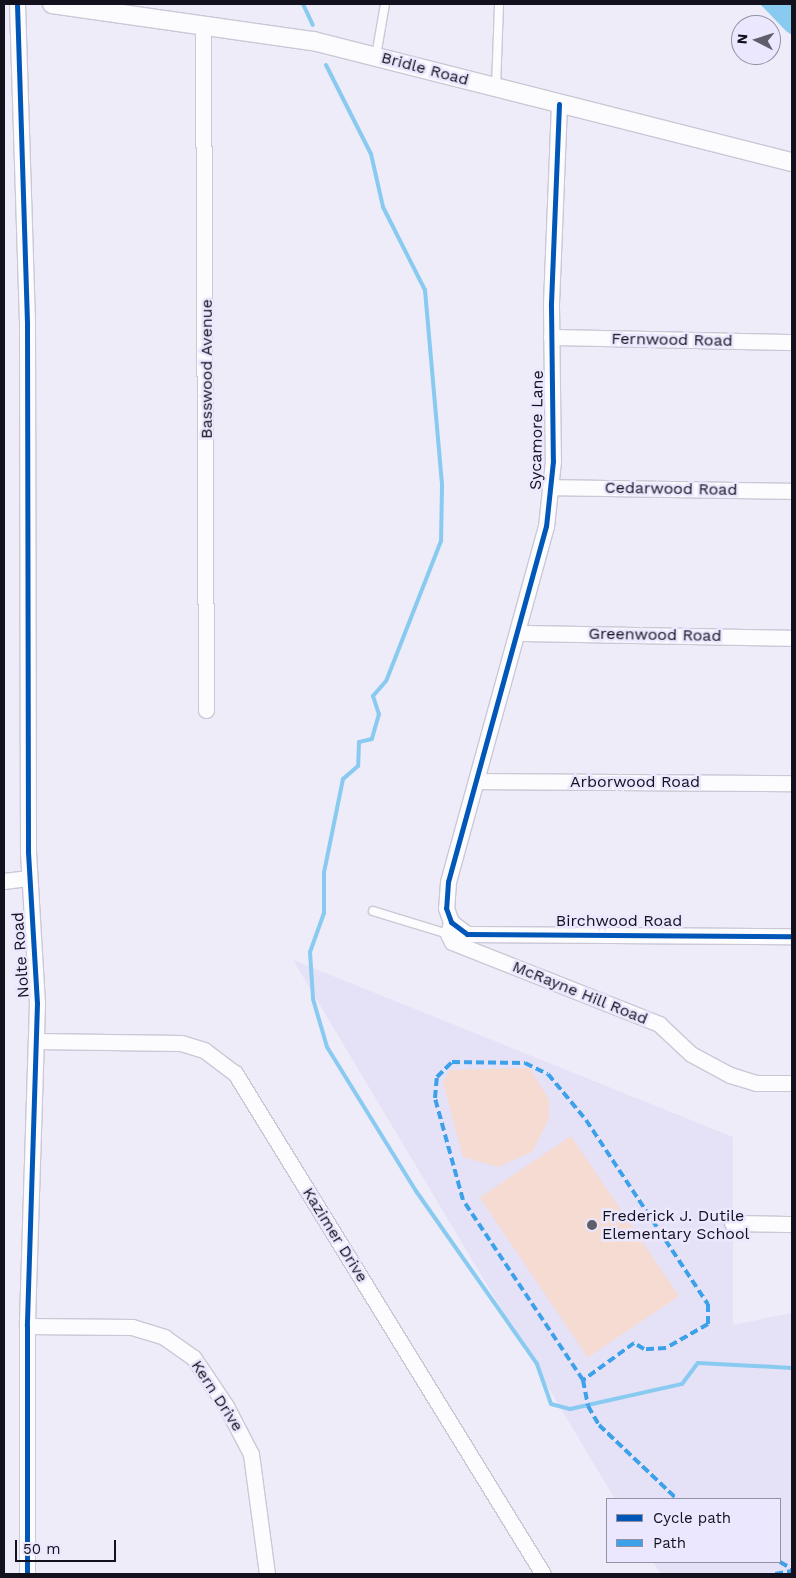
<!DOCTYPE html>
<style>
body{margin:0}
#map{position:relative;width:796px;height:1578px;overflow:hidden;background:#eeecf9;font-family:"Work Sans",sans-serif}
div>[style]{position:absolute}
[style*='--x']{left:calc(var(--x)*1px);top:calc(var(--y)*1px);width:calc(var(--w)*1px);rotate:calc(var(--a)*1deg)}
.built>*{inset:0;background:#e5e1f6}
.green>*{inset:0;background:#f5dbd1;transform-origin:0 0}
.water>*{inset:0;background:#89caf1}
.stream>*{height:4px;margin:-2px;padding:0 2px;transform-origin:2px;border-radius:2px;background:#89caf1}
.roads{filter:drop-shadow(1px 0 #cbc8d6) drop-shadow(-1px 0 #cbc8d6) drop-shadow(0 1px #cbc8d6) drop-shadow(0 -1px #cbc8d6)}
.service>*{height:8px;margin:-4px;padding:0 4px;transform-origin:4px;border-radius:4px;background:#fcfcfe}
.minor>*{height:15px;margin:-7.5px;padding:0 7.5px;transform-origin:7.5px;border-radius:7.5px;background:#fcfcfe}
.tertiary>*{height:18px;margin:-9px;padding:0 9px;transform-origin:9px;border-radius:9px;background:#fcfcfe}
.quiet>*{height:4px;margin-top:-2px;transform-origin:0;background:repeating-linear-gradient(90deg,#3da1ea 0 8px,transparent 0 12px)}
.cycleway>*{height:5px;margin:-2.5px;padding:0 2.5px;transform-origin:2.5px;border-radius:2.5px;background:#0057b8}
.dots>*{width:14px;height:14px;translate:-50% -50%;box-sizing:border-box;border:2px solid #ebe7fe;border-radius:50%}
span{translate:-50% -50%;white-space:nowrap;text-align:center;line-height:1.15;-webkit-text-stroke:5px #ebe7fe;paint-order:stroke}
.street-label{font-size:16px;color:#14111e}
.poi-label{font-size:16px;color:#14111e}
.left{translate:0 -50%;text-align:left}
.frame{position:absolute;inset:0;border:5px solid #14111e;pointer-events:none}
.legend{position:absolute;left:606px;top:1498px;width:175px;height:65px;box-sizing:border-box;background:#ebe7fe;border:1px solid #9591a4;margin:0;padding:6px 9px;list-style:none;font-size:15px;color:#14111e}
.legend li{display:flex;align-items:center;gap:10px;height:25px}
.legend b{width:25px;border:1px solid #9591a4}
.north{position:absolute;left:731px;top:15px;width:50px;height:50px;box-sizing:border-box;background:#ebe7fe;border:1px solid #9591a4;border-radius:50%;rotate:275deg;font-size:14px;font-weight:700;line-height:20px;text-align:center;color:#14111e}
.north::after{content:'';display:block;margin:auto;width:18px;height:22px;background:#605e6b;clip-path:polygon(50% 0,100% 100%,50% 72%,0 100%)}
.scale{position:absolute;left:15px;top:1540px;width:101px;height:22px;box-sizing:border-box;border:2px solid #14111e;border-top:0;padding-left:6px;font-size:15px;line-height:18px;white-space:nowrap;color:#14111e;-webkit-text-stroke:4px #ebe7fe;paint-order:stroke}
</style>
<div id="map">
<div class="built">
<div style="clip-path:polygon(293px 960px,733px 1137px,733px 1325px,792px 1313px,792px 1574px,661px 1574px,653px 1562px,780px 1562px,780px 1499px,615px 1499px)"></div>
</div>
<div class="green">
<div style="clip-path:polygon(530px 1068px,549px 1100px,549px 1119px,532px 1152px,498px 1167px,463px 1157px,443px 1082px,450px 1070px)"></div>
<div style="left:571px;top:1136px;width:193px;height:110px;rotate:56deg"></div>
</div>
<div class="water">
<div style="clip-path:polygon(760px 4px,792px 4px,792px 35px,786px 31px)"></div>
</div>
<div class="stream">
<div style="--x:303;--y:4;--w:23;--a:65"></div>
<div style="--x:326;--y:65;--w:100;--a:63.2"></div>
<div style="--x:371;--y:154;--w:54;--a:77.2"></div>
<div style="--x:383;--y:207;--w:93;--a:63.2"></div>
<div style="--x:425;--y:290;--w:197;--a:85"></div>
<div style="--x:442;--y:486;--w:55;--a:91"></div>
<div style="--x:441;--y:541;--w:150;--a:111.4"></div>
<div style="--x:386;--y:681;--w:20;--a:131"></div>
<div style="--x:373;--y:696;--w:19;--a:72"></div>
<div style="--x:379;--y:714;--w:26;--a:106"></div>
<div style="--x:372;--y:739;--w:13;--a:167"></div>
<div style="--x:359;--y:742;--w:24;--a:92"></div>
<div style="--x:358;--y:766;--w:20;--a:139"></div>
<div style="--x:343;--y:779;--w:95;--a:101.5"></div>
<div style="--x:324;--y:872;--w:41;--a:90"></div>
<div style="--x:324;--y:913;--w:41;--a:109.7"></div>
<div style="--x:310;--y:952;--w:47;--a:86.3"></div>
<div style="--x:313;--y:999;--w:50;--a:73.7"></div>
<div style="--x:327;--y:1047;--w:169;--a:58.3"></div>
<div style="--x:416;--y:1191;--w:211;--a:55"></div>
<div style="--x:537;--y:1364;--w:42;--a:70.7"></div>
<div style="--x:551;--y:1404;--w:20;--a:15"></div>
<div style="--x:570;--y:1409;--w:115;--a:-12.6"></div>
<div style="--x:682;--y:1384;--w:26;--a:-53"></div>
<div style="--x:698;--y:1363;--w:94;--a:3"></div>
</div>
<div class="roads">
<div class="service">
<div style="--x:376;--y:56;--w:53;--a:-80.2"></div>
<div style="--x:496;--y:87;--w:83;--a:-87.9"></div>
<div style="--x:373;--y:911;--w:78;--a:17"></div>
</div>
<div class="minor">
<div style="--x:17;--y:4;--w:320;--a:88.2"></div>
<div style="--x:27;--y:324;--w:528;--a:89.89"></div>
<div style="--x:28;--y:852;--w:151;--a:86.6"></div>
<div style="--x:37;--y:1003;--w:323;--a:91.8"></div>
<div style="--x:27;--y:1326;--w:248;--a:90"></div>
<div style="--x:203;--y:28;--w:682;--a:89.75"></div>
<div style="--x:559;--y:104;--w:202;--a:92.3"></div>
<div style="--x:551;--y:306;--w:155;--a:89.3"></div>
<div style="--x:553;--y:461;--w:65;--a:96.1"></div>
<div style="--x:546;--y:526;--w:369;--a:105.4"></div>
<div style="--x:448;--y:882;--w:26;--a:94"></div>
<div style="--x:446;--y:908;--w:15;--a:70"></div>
<div style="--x:451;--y:922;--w:20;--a:37"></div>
<div style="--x:467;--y:934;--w:325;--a:0.4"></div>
<div style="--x:551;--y:337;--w:241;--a:1.2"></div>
<div style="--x:550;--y:487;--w:242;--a:0.9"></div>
<div style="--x:518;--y:633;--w:274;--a:1"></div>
<div style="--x:477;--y:781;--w:315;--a:0.4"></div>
<div style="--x:4;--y:881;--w:24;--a:-7"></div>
<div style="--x:451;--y:922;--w:12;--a:104"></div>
<div style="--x:448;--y:934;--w:9;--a:63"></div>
<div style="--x:452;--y:942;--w:223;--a:21.6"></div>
<div style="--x:659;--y:1024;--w:44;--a:43.2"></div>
<div style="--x:691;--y:1054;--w:44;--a:28.3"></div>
<div style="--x:730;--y:1075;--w:27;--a:17"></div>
<div style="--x:756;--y:1083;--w:36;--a:0"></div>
<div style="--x:36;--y:1041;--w:145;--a:0.8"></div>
<div style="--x:181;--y:1043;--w:24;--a:17"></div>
<div style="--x:204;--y:1050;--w:39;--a:37"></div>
<div style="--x:235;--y:1073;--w:588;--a:58.42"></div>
<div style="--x:732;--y:1223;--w:60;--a:1"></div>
<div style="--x:27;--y:1326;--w:105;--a:0.5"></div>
<div style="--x:132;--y:1327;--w:34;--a:17"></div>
<div style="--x:164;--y:1337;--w:35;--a:35"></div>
<div style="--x:193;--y:1357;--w:59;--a:56"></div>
<div style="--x:226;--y:1406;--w:54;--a:62.5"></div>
<div style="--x:251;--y:1454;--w:121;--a:82.4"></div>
</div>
<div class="tertiary">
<div style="--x:52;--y:4;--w:264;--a:8.1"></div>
<div style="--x:313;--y:41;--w:494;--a:14.2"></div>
</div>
</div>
<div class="quiet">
<div style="--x:583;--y:1380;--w:216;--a:-123.7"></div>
<div style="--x:463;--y:1200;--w:106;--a:-105.4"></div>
<div style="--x:435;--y:1098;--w:21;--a:-85"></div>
<div style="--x:437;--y:1077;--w:21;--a:-45"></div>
<div style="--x:452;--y:1062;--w:73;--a:0.8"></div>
<div style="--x:525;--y:1063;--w:25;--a:26"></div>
<div style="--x:548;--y:1074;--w:60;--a:50.4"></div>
<div style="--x:586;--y:1120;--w:221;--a:56.5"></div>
<div style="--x:708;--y:1304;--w:20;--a:90"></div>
<div style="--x:708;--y:1324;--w:48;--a:150.3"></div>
<div style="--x:666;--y:1348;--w:22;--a:177"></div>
<div style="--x:644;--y:1349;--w:12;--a:-149"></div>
<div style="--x:634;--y:1343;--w:63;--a:144"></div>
<div style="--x:583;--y:1380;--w:26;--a:79"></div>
<div style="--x:588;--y:1406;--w:22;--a:60"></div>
<div style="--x:599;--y:1425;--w:108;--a:43.5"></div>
<div style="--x:780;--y:1562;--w:14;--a:30"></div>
<div style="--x:775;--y:1574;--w:17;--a:-10"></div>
</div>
<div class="cycleway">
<div style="--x:17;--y:4;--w:320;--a:88.2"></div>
<div style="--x:27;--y:324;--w:528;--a:89.89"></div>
<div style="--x:28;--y:852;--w:151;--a:86.6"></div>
<div style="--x:37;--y:1003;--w:323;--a:91.8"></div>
<div style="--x:27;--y:1326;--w:248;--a:90"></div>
<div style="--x:559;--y:104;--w:202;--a:92.3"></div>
<div style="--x:551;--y:306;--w:155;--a:89.3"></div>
<div style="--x:553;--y:461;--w:65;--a:96.1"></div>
<div style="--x:546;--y:526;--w:369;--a:105.4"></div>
<div style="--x:448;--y:882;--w:26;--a:94"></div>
<div style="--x:446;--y:908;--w:15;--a:70"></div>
<div style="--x:451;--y:922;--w:20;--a:37"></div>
<div style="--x:467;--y:934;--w:325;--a:0.4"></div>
</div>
<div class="dots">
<div style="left:592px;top:1225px;background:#605e6b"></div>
</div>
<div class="street-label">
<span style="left:425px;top:69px;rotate:15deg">Bridle Road</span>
<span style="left:672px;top:340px;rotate:1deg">Fernwood Road</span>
<span style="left:207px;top:369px;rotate:-90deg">Basswood Avenue</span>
<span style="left:537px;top:430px;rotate:-89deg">Sycamore Lane</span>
<span style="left:671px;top:489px;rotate:1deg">Cedarwood Road</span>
<span style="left:655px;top:635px;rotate:1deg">Greenwood Road</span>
<span style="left:635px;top:782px">Arborwood Road</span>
<span style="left:619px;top:921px">Birchwood Road</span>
<span style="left:21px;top:955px;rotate:-94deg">Nolte Road</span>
<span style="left:580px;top:993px;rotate:22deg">McRayne Hill Road</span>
<span style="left:335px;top:1235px;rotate:58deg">Kazimer Drive</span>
<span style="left:217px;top:1396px;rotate:57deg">Kern Drive</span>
</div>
<div class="poi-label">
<span class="left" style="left:602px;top:1225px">Frederick J. Dutile<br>Elementary School</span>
</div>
<div class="frame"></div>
<ul class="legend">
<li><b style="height:6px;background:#0057b8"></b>Cycle path</li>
<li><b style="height:6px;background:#3da1ea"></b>Path</li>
</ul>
<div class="north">N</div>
<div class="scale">50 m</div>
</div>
